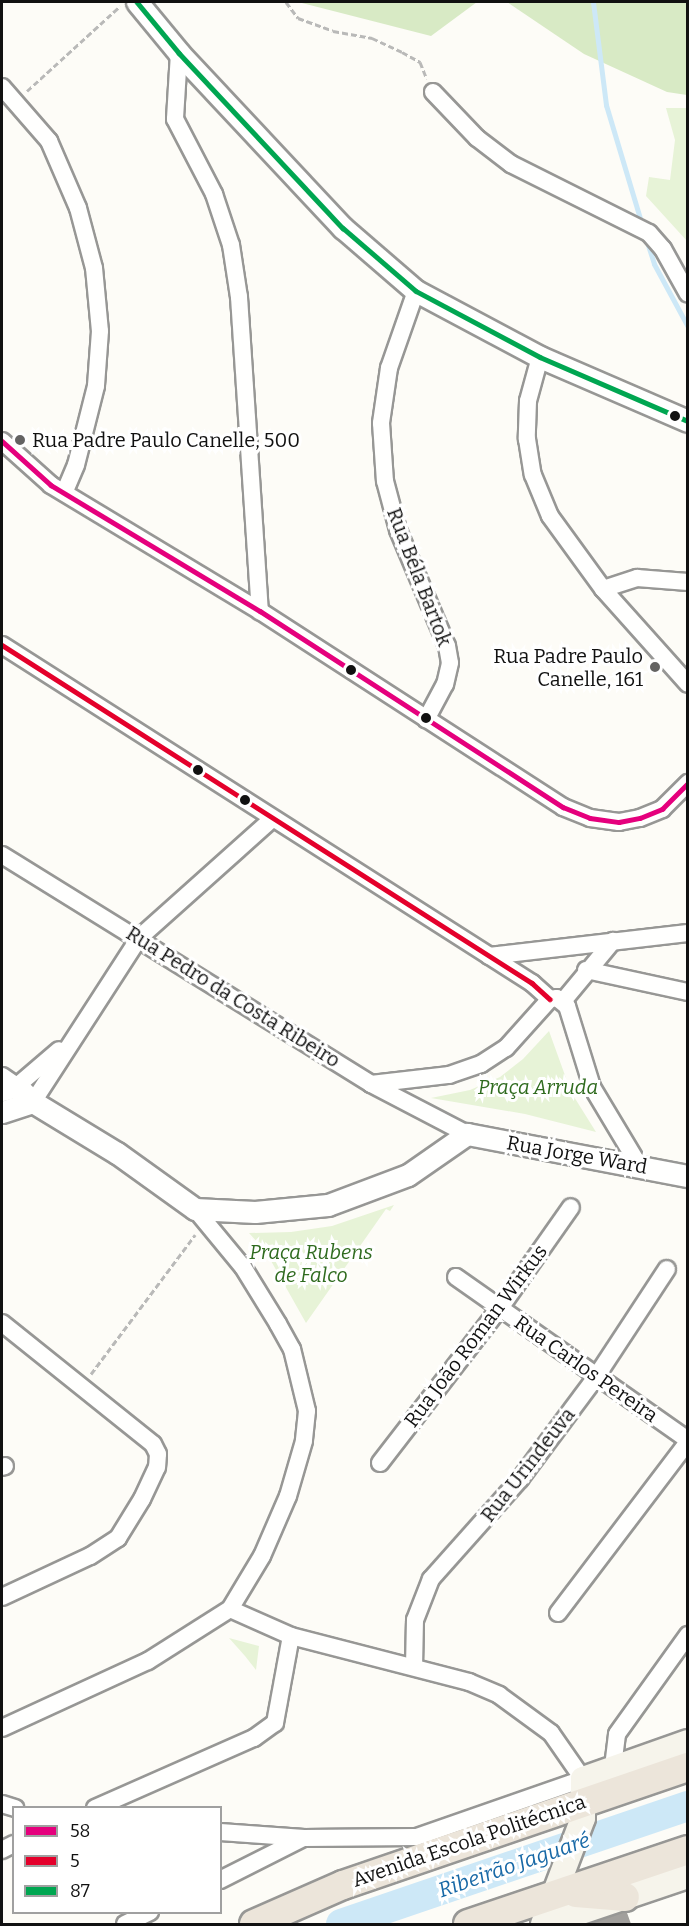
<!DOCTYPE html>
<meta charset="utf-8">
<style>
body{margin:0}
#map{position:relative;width:689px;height:1926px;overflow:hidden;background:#fdfcf7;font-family:Bitter,serif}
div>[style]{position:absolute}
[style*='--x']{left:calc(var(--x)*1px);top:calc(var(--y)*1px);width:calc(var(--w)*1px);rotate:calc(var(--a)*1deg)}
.green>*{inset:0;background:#e7f3d7}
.forest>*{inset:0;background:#d8eac5}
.shadow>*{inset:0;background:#0003}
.stream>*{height:5px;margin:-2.5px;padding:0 2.5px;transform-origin:2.5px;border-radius:2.5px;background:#cde8f7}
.river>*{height:30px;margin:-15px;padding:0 15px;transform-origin:15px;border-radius:15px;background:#cde8f7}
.building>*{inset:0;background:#a19f9c}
.path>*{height:3px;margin-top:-1.5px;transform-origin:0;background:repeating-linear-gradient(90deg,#b9b9b8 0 6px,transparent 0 9px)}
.roads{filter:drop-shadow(2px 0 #979795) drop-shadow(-2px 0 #979795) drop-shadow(0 2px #979795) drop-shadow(0 -2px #979795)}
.minor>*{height:16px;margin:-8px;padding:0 8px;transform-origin:8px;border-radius:8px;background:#fffffe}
.tertiary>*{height:21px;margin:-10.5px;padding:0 10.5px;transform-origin:10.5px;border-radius:10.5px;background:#fffffe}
.secondary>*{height:24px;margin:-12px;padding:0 12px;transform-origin:12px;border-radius:12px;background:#f6f4eb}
.trunk>*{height:28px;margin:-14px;padding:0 14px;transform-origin:14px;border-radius:14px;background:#ece5da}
.bus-1>*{height:4.5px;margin:-2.25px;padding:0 2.25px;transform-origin:2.25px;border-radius:2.25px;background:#e5007d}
.bus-2>*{height:4.5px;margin:-2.25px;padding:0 2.25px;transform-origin:2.25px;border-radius:2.25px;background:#e4002b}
.bus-3>*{height:4.5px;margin:-2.25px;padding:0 2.25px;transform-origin:2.25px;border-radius:2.25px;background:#00a651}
.dots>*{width:16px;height:16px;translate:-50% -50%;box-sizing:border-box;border:3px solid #fff;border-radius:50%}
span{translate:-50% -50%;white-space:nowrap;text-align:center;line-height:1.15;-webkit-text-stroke:6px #fff;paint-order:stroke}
.poi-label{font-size:20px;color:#111}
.left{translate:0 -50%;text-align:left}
.right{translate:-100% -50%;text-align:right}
.street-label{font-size:20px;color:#111}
.park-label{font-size:20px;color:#2f6b1f;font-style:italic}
.water-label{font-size:21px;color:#1768a6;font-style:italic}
.frame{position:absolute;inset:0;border:3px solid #111;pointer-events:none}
.legend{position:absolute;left:12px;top:1806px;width:210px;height:108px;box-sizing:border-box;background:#fff;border:2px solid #a0a0a0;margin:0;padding:8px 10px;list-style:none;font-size:18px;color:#111}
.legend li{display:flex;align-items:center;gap:12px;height:30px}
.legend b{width:30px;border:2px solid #a0a0a0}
</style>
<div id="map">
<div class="green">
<div style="clip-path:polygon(666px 108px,687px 108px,687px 241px,646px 196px,649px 177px,670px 180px,675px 140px)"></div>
<div style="clip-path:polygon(549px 1031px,571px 1092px,596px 1132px,525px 1114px,431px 1098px,470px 1090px,500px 1077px,523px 1059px)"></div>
<div style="clip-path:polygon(394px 1205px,390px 1211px,386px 1209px,306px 1323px,266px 1252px,249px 1233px,291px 1232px,332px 1226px)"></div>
<div style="clip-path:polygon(229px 1638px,259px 1646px,256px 1670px,245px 1656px)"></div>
</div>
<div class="forest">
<div style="clip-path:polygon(298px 2px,477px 2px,431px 36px)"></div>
<div style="clip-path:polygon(507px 2px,687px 2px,687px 95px,667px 92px,584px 54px)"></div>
</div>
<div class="shadow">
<div style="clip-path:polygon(625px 1911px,630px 1924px,589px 1924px)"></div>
</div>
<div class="stream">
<div style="--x:593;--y:2;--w:104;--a:82.8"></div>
<div style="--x:606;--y:105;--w:125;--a:73.3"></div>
<div style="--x:646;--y:239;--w:26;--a:72"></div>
<div style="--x:654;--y:264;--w:72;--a:61.6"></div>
</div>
<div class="river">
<div style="--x:341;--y:1924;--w:367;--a:-18.8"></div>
</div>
<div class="building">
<div style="clip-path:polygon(626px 1910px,631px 1924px,586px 1924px)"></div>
</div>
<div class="path">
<div style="--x:286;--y:2;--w:20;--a:53"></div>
<div style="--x:298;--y:18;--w:37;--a:20"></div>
<div style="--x:333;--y:31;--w:40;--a:10"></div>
<div style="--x:372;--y:38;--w:33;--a:25"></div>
<div style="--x:402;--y:52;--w:21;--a:29"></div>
<div style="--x:420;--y:62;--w:18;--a:68"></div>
<div style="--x:27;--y:91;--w:126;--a:-42.4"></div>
<div style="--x:91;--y:1374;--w:174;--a:-53.2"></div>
</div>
<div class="roads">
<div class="minor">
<div style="--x:179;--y:53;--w:66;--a:93.5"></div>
<div style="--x:175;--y:119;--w:85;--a:62.5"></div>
<div style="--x:214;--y:194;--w:54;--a:71.6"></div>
<div style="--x:231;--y:245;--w:53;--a:81.3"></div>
<div style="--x:239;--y:297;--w:315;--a:86.2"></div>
<div style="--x:2;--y:87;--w:72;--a:49"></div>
<div style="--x:49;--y:141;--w:73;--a:66.6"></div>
<div style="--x:78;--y:208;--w:62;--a:75.1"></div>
<div style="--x:94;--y:268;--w:63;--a:84.6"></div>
<div style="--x:100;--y:331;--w:55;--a:94.2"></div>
<div style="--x:96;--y:386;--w:81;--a:104.2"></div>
<div style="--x:76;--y:465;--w:30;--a:113"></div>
<div style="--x:433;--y:92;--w:64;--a:46.3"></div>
<div style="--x:477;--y:138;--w:43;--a:37.4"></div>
<div style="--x:511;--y:164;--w:154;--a:26.6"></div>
<div style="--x:649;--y:233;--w:21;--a:49"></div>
<div style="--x:663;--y:249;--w:51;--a:60.9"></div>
<div style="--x:416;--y:291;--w:82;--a:109.3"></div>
<div style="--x:389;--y:368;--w:56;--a:98.3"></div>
<div style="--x:381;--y:423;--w:58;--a:86.1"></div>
<div style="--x:385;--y:481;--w:51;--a:75.1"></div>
<div style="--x:398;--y:530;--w:126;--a:67.1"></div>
<div style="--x:447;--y:646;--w:17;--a:80"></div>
<div style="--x:450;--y:663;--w:22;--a:103"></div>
<div style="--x:445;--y:684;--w:40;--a:118"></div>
<div style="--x:540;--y:357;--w:46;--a:105.3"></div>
<div style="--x:528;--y:401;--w:38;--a:92"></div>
<div style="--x:527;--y:439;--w:36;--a:81"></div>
<div style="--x:533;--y:475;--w:44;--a:67.5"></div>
<div style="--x:550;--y:516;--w:90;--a:54"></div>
<div style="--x:603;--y:589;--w:127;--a:48.2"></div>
<div style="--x:2;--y:441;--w:66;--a:41.9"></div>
<div style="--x:51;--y:485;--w:244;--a:31.1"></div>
<div style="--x:260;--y:611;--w:361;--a:32.9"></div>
<div style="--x:563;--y:807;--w:29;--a:22"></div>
<div style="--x:590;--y:818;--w:29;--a:8"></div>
<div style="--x:619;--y:822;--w:21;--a:-11"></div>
<div style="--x:640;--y:818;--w:24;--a:-22"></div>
<div style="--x:662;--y:809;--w:37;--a:-45"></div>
<div style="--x:603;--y:589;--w:36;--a:-18"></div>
<div style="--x:637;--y:578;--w:51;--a:4.5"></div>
<div style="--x:2;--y:645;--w:629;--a:32.53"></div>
<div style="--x:532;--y:983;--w:24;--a:42"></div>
<div style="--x:2;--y:855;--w:434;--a:31.8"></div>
<div style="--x:371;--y:1084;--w:108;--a:27.5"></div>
<div style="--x:489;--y:956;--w:200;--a:-6.6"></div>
<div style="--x:586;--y:970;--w:104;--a:12.2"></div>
<div style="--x:564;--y:1000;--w:77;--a:-50.3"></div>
<div style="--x:2;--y:1076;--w:18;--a:34"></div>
<div style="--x:17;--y:1086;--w:55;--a:-40.6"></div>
<div style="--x:371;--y:1084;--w:79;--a:-6.6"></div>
<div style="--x:449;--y:1075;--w:34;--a:-19"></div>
<div style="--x:481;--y:1064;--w:30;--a:-33"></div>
<div style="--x:506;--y:1048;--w:66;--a:-48.1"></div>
<div style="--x:550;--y:999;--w:7;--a:-8"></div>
<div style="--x:557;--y:998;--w:13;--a:39"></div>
<div style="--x:567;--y:1006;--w:85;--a:72.8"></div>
<div style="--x:592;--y:1087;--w:90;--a:59.1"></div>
<div style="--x:33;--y:1102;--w:195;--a:-57.1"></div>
<div style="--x:139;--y:938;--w:178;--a:-41.8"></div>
<div style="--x:195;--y:1209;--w:75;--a:50.4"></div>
<div style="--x:243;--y:1267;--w:67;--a:58.4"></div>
<div style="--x:278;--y:1324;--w:29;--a:61"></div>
<div style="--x:292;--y:1349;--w:64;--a:76.4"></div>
<div style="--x:307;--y:1411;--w:30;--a:96"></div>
<div style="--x:304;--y:1441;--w:57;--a:106.2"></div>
<div style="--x:288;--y:1496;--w:65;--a:113.4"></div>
<div style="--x:262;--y:1556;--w:62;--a:121.1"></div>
<div style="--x:230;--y:1609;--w:67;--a:23.9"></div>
<div style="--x:291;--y:1636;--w:184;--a:14.5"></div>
<div style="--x:469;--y:1682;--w:33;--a:23"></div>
<div style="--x:499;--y:1695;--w:64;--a:36.2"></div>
<div style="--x:551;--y:1733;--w:56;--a:55.2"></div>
<div style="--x:583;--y:1779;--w:177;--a:160.8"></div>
<div style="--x:416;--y:1837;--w:112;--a:179.5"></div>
<div style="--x:304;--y:1838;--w:84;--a:-175.9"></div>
<div style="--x:456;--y:1277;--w:284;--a:35.1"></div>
<div style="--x:2;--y:1323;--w:193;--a:38.7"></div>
<div style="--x:153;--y:1444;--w:11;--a:63"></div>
<div style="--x:158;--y:1454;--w:13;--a:94"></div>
<div style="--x:157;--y:1467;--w:35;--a:115"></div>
<div style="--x:142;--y:1499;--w:46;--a:121.6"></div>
<div style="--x:118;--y:1538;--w:33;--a:147"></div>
<div style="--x:90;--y:1556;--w:97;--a:155"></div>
<div style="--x:380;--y:1463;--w:196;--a:-52.3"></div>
<div style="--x:500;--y:1308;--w:123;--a:-54.9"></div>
<div style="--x:2;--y:1467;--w:3;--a:-18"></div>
<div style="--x:558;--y:1613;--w:215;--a:-52.8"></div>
<div style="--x:414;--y:1667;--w:47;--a:-88.8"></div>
<div style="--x:415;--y:1620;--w:44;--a:-68.7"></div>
<div style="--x:431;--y:1579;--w:134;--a:-48.3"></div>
<div style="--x:520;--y:1479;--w:127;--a:-53.3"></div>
<div style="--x:596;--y:1377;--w:129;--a:-56.7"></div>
<div style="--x:2;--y:1728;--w:161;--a:-24.7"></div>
<div style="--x:148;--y:1661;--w:97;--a:-32.4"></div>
<div style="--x:613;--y:1767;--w:33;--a:-83"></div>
<div style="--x:617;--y:1734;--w:122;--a:-54.4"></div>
<div style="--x:2;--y:1804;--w:14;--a:17"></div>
<div style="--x:95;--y:1808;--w:174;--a:-23.8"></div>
<div style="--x:254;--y:1738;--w:26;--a:-36"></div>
<div style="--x:275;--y:1723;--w:88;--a:-79.6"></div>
<div style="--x:2;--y:1850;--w:13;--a:-27"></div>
<div style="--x:220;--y:1880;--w:93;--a:-26.8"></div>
<div style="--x:125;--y:1924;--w:28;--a:-26"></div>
</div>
<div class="tertiary">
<div style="--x:137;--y:2;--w:66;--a:50.5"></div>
<div style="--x:179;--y:53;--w:240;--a:46.9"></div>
<div style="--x:343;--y:228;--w:96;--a:40.8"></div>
<div style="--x:416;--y:291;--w:140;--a:28"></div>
<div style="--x:540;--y:357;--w:161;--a:23.4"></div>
<div style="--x:2;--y:1090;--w:16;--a:-15"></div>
<div style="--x:17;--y:1086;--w:23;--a:45"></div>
<div style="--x:33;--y:1102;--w:98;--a:31.3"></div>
<div style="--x:117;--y:1153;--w:96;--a:35.7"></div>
<div style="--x:195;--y:1209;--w:60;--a:2.9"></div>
<div style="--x:255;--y:1212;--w:73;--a:-5.5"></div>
<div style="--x:328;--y:1205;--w:85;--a:-20.6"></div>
<div style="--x:408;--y:1175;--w:72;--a:-34.8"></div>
<div style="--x:467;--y:1134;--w:225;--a:10.8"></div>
<div style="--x:2;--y:1112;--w:33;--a:-18"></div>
</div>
<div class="secondary">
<div style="--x:543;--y:1924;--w:113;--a:-69.3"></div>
<div style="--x:583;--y:1818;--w:39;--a:-90"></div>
<div style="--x:583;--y:1779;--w:111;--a:-19.4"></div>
<div style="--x:546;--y:1924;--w:150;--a:-18.7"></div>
</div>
<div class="trunk">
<div style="--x:576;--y:1893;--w:49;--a:4.7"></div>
<div style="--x:254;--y:1924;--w:97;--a:-23.7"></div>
<div style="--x:343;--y:1885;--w:365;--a:-18.9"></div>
<div style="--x:468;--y:1924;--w:232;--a:-18.6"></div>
</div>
</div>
<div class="bus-1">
<div style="--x:2;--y:441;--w:66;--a:41.9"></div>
<div style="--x:51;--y:485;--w:244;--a:31.1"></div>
<div style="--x:260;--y:611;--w:361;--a:32.9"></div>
<div style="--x:563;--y:807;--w:29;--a:22"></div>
<div style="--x:590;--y:818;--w:29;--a:8"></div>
<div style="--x:619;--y:822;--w:21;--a:-11"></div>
<div style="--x:640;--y:818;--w:24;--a:-22"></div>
<div style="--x:662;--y:809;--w:37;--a:-45"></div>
</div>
<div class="bus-2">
<div style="--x:2;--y:645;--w:629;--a:32.53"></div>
<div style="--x:532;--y:983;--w:24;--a:42"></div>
</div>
<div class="bus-3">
<div style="--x:137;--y:2;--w:66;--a:50.5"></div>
<div style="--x:179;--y:53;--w:240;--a:46.9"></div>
<div style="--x:343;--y:228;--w:96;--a:40.8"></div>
<div style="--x:416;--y:291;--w:140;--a:28"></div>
<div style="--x:540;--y:357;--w:161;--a:23.4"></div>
</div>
<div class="dots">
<div style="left:675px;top:416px;background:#111"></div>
<div style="left:20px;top:440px;background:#646362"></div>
<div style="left:655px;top:667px;background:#646362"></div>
<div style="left:351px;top:670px;background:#111"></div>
<div style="left:426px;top:718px;background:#111"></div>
<div style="left:198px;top:770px;background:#111"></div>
<div style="left:245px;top:800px;background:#111"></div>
</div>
<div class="poi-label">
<span class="left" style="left:32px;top:440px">Rua Padre Paulo Canelle, 500</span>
<span class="right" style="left:643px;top:668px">Rua Padre Paulo<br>Canelle, 161</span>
</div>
<div class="street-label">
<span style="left:419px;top:577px;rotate:69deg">Rua Béla Bartok</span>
<span style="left:233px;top:997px;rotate:32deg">Rua Pedro da Costa Ribeiro</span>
<span style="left:577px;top:1155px;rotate:10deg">Rua Jorge Ward</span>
<span style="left:476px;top:1336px;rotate:-53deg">Rua João Roman Wirkus</span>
<span style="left:586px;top:1369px;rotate:35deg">Rua Carlos Pereira</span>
<span style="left:528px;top:1465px;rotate:-52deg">Rua Urindeuva</span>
<span style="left:469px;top:1841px;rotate:-19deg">Avenida Escola Politécnica</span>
</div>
<div class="park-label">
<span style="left:538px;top:1087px">Praça Arruda</span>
<span style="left:311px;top:1264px">Praça Rubens<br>de Falco</span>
</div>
<div class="water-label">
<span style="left:514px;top:1865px;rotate:-19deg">Ribeirão Jaguaré</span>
</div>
<div class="frame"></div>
<ul class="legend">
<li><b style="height:8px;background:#e5007d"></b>58</li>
<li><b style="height:8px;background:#e4002b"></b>5</li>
<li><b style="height:8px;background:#00a651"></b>87</li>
</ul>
</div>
